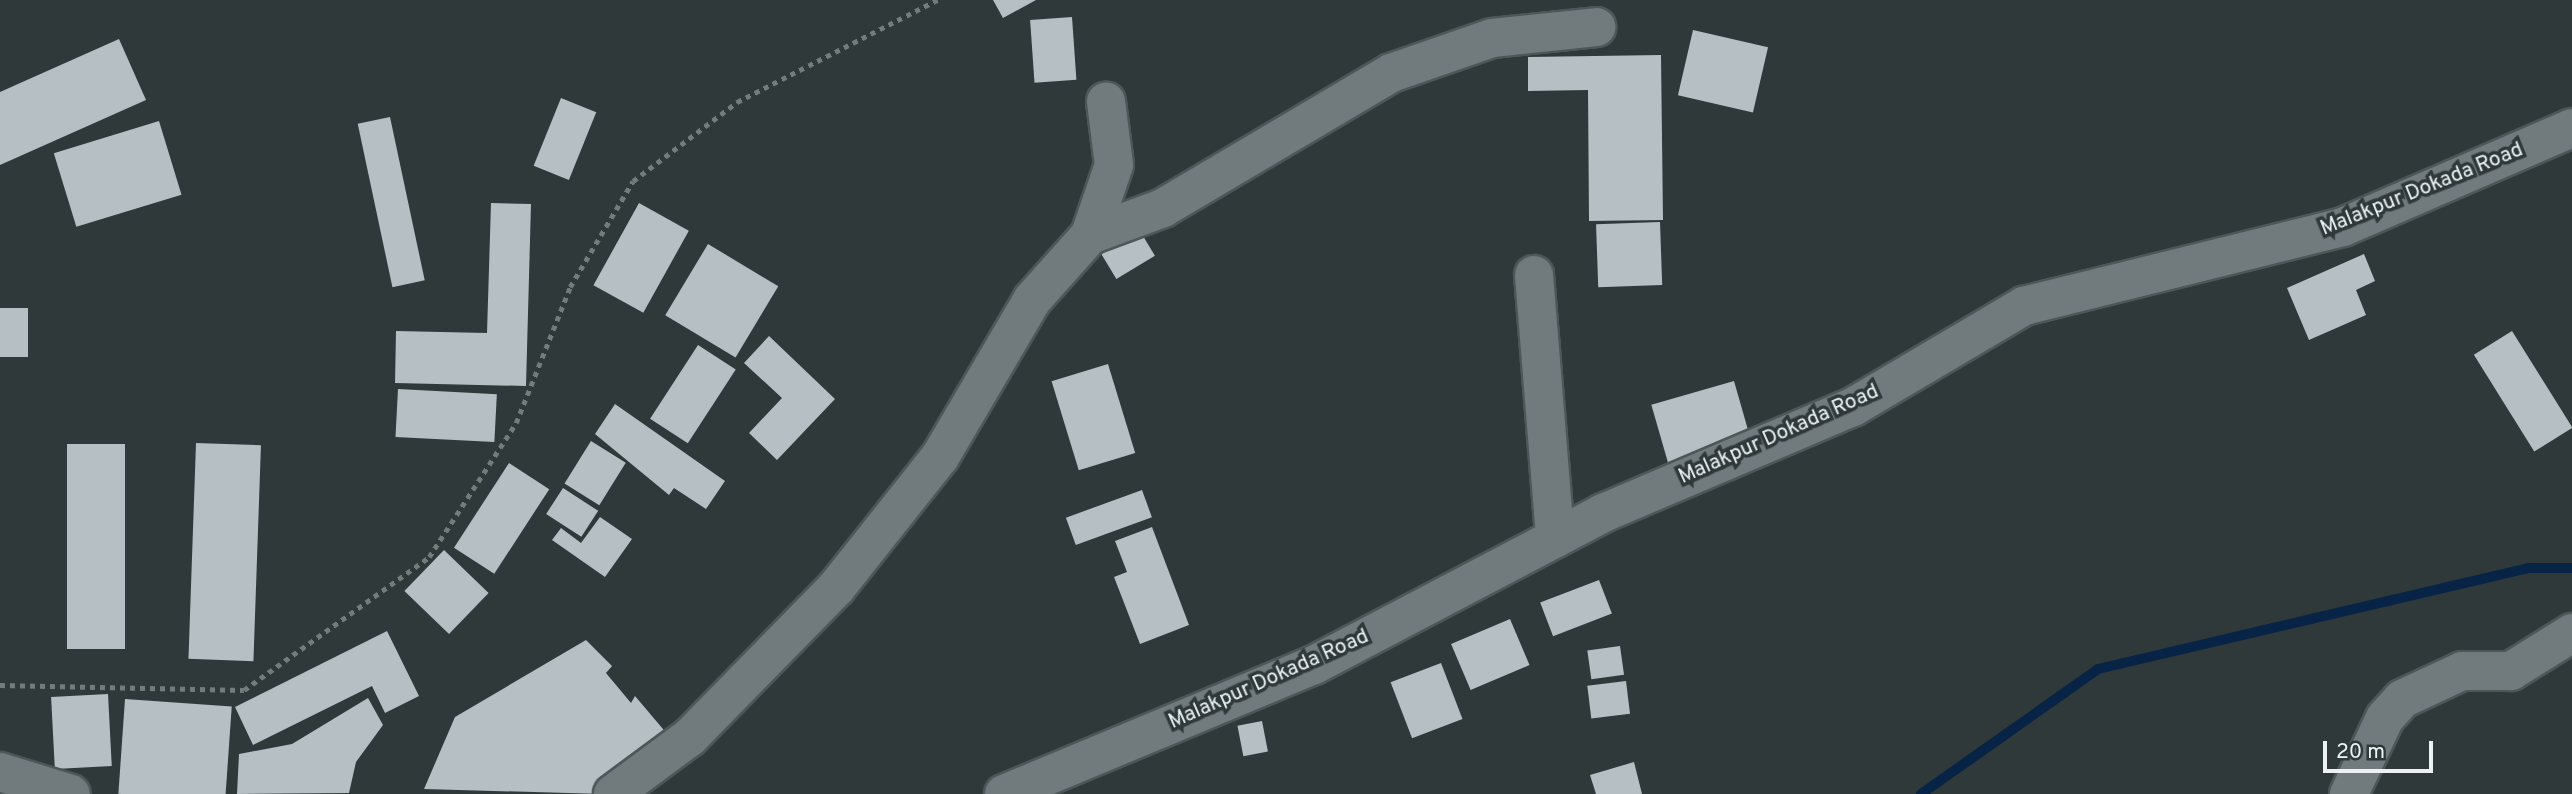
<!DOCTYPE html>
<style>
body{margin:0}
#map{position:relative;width:2572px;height:794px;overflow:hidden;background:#2f393a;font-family:Overpass,sans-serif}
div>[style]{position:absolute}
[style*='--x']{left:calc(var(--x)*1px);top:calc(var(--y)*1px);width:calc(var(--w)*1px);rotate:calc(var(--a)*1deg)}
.stream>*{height:10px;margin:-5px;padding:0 5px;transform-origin:5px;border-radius:5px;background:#072447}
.building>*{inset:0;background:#b5bfc4;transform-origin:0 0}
.path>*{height:4.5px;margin-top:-2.25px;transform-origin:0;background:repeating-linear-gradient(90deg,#737b7d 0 5px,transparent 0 10px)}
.roads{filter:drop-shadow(2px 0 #4e5758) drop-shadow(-2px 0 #4e5758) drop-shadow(0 2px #4e5758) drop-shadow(0 -2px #4e5758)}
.minor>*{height:38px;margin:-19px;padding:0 19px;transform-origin:19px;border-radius:19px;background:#717b7d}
span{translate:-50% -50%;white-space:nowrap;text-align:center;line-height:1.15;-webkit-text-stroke:7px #2f393a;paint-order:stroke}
.street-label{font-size:21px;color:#ecf2f4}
.scale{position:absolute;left:2323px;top:741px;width:110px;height:32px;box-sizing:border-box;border:4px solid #ecf2f4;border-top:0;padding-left:9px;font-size:21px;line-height:24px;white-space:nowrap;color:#ecf2f4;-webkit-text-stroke:5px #2f393a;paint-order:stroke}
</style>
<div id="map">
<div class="stream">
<div style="--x:1921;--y:794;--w:217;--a:-35.2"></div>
<div style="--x:2098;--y:669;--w:443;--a:-13.2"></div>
<div style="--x:2529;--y:568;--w:43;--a:0"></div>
</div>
<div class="building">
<div style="clip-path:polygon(993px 0,1036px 0,1003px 18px)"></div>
<div style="left:1072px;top:17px;width:63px;height:42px;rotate:86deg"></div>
<div style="left:1693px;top:30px;width:77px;height:67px;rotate:13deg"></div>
<div style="clip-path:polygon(119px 39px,146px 100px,0 165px,0 92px)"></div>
<div style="clip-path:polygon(1661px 55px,1663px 220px,1589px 221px,1588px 90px,1528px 91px,1528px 57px)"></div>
<div style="left:561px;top:98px;width:38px;height:73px;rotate:22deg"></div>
<div style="left:390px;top:117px;width:167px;height:33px;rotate:78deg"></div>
<div style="left:159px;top:121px;width:77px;height:110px;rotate:73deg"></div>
<div style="clip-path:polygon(491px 203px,531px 204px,526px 386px,395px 383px,396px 331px,487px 333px)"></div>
<div style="left:639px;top:203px;width:57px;height:94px;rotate:29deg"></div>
<div style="left:1660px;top:222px;width:63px;height:64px;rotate:88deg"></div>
<div style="left:1140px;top:231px;width:29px;height:45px;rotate:59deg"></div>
<div style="left:708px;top:244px;width:82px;height:83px;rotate:31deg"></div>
<div style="clip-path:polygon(2364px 254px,2375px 281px,2356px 290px,2366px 315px,2309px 340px,2287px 288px)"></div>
<div style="left:0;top:308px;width:28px;height:49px"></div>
<div style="left:2512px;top:331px;width:114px;height:45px;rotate:58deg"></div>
<div style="clip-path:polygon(769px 336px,835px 399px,777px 460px,749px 433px,782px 398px,744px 363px)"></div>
<div style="left:698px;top:345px;width:45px;height:88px;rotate:33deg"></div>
<div style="left:1108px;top:364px;width:93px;height:59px;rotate:73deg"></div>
<div style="left:1734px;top:381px;width:61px;height:86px;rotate:74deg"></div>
<div style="left:398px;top:389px;width:99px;height:48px;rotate:3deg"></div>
<div style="clip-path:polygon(615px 404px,725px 481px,706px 509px,674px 488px,669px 495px,595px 434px)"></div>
<div style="left:591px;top:441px;width:41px;height:50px;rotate:32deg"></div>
<div style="left:196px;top:443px;width:65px;height:216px;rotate:2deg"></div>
<div style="left:67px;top:444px;width:58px;height:205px"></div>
<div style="left:509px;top:463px;width:48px;height:101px;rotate:33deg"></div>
<div style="left:563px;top:488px;width:42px;height:31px;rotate:33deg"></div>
<div style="left:1142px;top:490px;width:29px;height:81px;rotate:70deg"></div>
<div style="clip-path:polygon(600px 517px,632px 539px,605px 577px,552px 540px,561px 528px,581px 543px)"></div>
<div style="clip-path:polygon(1152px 527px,1189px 625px,1140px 644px,1114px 577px,1127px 572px,1115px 541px)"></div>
<div style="left:444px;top:550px;width:62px;height:57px;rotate:44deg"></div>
<div style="left:1599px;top:580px;width:36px;height:63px;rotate:69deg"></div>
<div style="left:1510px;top:619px;width:50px;height:64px;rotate:67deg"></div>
<div style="clip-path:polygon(387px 631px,419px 696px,385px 713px,372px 686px,253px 745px,235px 707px)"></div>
<div style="clip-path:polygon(586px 640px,612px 666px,606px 673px,631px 703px,635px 696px,674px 742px,603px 794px,424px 789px,455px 717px)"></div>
<div style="left:1620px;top:646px;width:29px;height:33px;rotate:82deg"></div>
<div style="left:1441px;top:663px;width:60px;height:54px;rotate:69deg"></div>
<div style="left:1626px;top:681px;width:33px;height:39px;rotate:83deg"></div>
<div style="left:108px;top:694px;width:72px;height:57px;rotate:87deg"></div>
<div style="clip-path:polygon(368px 698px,383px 725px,356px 762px,349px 793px,237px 794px,239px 754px,292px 744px)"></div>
<div style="left:125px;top:699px;width:107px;height:95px;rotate:4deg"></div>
<div style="left:1262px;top:721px;width:31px;height:25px;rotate:79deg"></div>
<div style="clip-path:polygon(1634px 762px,1642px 794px,1596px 794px,1590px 775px)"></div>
</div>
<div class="path">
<div style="--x:0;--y:685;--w:244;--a:1.2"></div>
<div style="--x:244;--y:690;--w:228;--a:-35.7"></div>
<div style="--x:429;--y:557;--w:160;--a:-57"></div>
<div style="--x:516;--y:423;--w:146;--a:-68.3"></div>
<div style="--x:570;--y:287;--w:123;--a:-59.3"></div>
<div style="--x:633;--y:181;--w:131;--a:-37.2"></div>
<div style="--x:737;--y:102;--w:225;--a:-27"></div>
</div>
<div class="roads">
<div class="minor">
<div style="--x:1090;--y:235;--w:78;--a:-20.3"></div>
<div style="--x:1163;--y:208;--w:265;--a:-30.6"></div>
<div style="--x:1391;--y:73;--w:107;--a:-19.1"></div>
<div style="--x:1492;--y:38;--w:105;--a:-6"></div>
<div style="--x:1534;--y:275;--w:264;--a:85.4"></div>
<div style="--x:0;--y:772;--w:74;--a:17.2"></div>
<div style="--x:613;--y:794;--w:96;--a:-36.5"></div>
<div style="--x:690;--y:737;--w:209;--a:-45.6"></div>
<div style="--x:836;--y:588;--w:167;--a:-51.6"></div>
<div style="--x:940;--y:457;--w:182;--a:-59.6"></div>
<div style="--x:1032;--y:300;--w:87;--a:-48.3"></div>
<div style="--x:1090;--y:235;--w:74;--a:-71.1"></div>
<div style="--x:1114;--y:165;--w:64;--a:-97.2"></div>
<div style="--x:1004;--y:794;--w:336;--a:-22.6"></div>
<div style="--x:1314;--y:665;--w:327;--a:-27.7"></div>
<div style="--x:1603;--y:513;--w:272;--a:-23"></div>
<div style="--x:1853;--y:407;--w:199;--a:-30.6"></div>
<div style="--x:2024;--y:306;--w:329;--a:-13.9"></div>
<div style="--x:2343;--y:227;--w:249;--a:-23.4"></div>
<div style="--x:2349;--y:794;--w:84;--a:-64.7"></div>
<div style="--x:2385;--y:718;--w:25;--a:-48"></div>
<div style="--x:2402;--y:699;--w:66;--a:-25"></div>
<div style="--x:2462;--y:671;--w:49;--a:0"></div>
<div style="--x:2511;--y:671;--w:72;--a:-31.9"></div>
</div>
</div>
<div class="street-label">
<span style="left:2422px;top:190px;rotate:-22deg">Malakpur Dokada Road</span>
<span style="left:1779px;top:435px;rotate:-24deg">Malakpur Dokada Road</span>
<span style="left:1269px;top:680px;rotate:-24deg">Malakpur Dokada Road</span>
</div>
<div class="scale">20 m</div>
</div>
